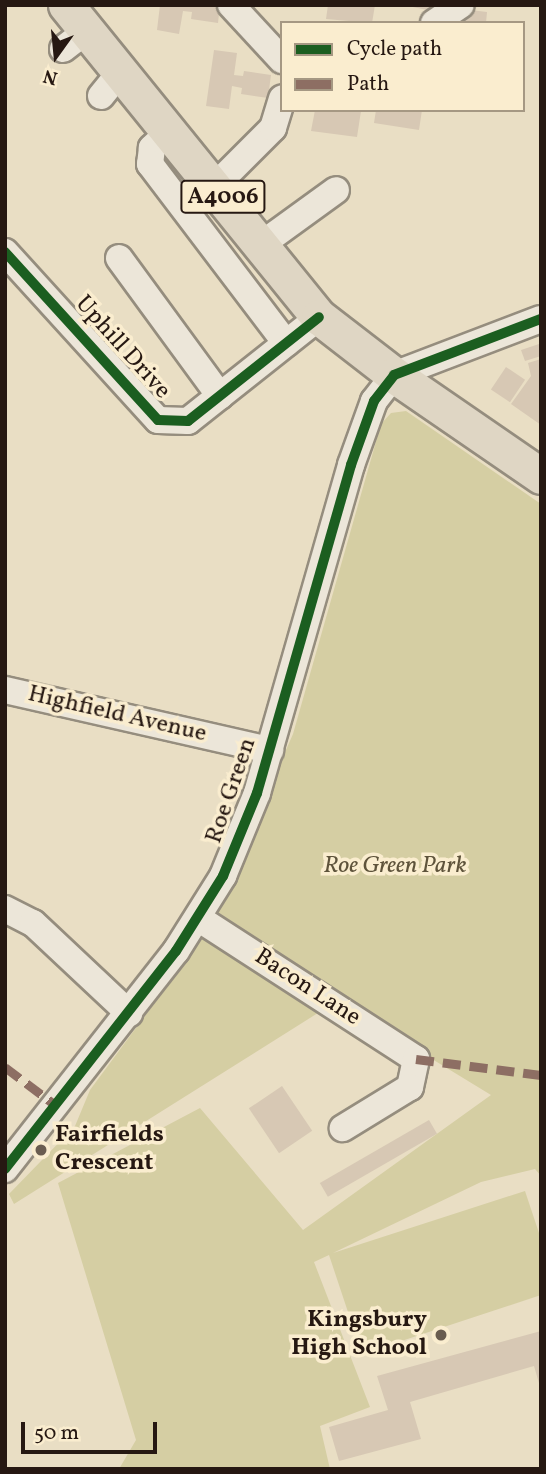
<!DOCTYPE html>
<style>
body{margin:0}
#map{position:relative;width:546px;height:1474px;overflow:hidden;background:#e9dec4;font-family:Vollkorn,serif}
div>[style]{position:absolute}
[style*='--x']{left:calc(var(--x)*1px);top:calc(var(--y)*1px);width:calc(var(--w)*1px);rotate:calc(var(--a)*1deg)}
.green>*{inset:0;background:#d5cea3}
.building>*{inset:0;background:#d7c8b4;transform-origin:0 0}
.roads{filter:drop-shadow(2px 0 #958d7e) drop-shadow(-2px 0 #958d7e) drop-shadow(0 2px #958d7e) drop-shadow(0 -2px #958d7e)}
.minor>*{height:26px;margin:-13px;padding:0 13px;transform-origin:13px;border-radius:13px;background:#ece6d9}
.major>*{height:35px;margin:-17.5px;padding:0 17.5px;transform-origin:17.5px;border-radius:17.5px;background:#dfd6c4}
.quiet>*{height:9px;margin-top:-4.5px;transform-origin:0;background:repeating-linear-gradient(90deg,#8d6e63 0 18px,transparent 0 27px)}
.cycleway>*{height:10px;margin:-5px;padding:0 5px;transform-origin:5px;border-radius:5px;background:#1b5e20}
.dots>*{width:19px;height:19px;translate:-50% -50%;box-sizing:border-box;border:4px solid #faedcf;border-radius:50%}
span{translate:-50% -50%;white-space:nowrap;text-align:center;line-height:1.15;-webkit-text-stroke:7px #faedcf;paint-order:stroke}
.shield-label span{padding:2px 5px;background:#faedcf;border:2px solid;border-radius:5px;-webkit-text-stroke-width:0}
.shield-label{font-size:23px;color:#261812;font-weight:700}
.street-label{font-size:24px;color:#261812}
.park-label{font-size:24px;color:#5e533b;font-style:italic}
.poi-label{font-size:24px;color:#261812;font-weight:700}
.left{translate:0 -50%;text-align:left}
.right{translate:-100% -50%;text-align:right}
.frame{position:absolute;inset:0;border:7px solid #261812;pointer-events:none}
.legend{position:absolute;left:280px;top:21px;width:245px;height:91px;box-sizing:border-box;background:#faedcf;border:2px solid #a59883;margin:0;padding:9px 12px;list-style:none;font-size:21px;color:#261812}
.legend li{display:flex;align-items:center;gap:14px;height:35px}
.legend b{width:35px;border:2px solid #a59883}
.north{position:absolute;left:21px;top:21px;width:70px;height:70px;-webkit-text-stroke:5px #faedcf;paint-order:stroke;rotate:195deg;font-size:19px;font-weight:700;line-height:28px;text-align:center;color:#261812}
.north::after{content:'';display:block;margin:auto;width:24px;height:32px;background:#261812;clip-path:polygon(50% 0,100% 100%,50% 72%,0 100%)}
.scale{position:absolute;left:21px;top:1422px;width:136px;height:32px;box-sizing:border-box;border:4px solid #261812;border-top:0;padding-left:9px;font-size:21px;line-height:24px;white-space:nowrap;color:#261812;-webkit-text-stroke:5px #faedcf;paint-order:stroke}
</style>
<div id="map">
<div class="green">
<div style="clip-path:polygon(406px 411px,541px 504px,541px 1176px,535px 1169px,481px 1182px,333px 1253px,525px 1191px,541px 1239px,541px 1295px,362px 1354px,329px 1255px,314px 1262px,370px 1407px,320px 1426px,330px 1469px,119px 1469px,136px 1440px,58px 1183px,200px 1108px,303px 1230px,491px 1095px,337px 1001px,14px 1204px,9px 1194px,75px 1126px,90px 1090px,204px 936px,293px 734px,381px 424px,391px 413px)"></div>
</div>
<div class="building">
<div style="clip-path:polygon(160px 5px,220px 5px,218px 23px,191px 19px,192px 12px,183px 11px,179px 34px,157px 30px)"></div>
<div style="clip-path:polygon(328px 5px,375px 5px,372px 23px,326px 19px)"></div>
<div style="clip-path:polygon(403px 5px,438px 5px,437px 12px)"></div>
<div style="clip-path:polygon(462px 9px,487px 12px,486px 23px,460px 23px)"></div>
<div style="clip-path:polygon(214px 50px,237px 53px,234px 75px,243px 76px,244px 71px,271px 75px,268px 98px,241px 94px,242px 88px,232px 86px,229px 109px,206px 106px)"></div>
<div style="clip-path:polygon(315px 110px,361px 111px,357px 137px,311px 131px)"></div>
<div style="clip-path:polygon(376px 110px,422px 110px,419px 130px,374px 123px)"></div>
<div style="clip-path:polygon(539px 344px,541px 356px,525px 361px,521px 350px)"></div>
<div style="clip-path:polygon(541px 359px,541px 425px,511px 404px,531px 376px,528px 363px)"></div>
<div style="left:506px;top:367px;width:23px;height:27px;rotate:34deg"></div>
<div style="left:282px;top:1086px;width:54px;height:40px;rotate:56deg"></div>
<div style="left:429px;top:1120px;width:16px;height:126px;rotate:60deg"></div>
<div style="clip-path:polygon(541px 1331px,541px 1390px,534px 1366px,410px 1402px,421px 1439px,339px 1461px,329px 1427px,388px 1410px,377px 1376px)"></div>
</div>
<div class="roads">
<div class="minor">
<div style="--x:231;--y:5;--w:75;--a:47.2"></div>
<div style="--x:434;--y:23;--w:32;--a:-34"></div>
<div style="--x:63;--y:49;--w:31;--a:-38"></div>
<div style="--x:101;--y:96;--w:32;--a:-51"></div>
<div style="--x:170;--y:131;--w:25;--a:137"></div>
<div style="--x:152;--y:148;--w:16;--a:97"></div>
<div style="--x:150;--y:164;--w:225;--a:52.8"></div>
<div style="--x:215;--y:186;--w:82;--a:-45"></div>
<div style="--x:273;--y:128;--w:31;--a:-73"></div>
<div style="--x:259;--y:246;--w:95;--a:-36"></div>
<div style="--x:5;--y:252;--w:227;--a:47.7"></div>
<div style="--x:158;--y:420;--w:30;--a:2"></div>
<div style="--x:188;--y:421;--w:167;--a:-38.4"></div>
<div style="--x:119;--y:258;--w:171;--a:53.8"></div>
<div style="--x:5;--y:690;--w:272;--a:12.8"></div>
<div style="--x:5;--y:909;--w:31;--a:27"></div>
<div style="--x:33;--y:923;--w:132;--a:43.2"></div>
<div style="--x:198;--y:918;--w:260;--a:32.9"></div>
<div style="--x:416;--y:1059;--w:29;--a:102"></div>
<div style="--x:410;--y:1087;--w:79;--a:148.5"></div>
<div style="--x:5;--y:1169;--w:277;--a:-51.9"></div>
<div style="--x:176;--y:951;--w:89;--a:-57.9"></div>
<div style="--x:223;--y:876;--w:90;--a:-67.7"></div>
<div style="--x:257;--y:793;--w:341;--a:-74"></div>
<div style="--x:351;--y:465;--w:68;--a:-70.2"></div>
<div style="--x:374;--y:401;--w:33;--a:-52"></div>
<div style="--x:394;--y:375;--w:157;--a:-20.9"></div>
</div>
<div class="major">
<div style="--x:66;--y:5;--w:402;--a:51"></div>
<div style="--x:319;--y:317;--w:95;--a:37.7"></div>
<div style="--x:394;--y:375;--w:178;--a:34.5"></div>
</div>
</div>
<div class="quiet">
<div style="--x:416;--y:1059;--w:126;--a:7.3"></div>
<div style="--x:5;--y:1067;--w:65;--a:36.9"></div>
</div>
<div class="cycleway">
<div style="--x:5;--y:252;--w:227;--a:47.7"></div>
<div style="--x:158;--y:420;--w:30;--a:2"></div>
<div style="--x:188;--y:421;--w:167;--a:-38.4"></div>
<div style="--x:5;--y:1169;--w:277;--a:-51.9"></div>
<div style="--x:176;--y:951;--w:89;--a:-57.9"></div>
<div style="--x:223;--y:876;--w:90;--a:-67.7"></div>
<div style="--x:257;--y:793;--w:341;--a:-74"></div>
<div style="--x:351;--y:465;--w:68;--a:-70.2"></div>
<div style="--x:374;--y:401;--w:33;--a:-52"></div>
<div style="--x:394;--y:375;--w:157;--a:-20.9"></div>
</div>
<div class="dots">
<div style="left:41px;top:1150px;background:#6a5d50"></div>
<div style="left:441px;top:1335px;background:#6a5d50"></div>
</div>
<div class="shield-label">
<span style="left:223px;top:197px">A4006</span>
</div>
<div class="street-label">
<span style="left:122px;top:348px;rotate:48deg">Uphill Drive</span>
<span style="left:117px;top:715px;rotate:13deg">Highfield Avenue</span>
<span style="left:232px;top:791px;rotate:-71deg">Roe Green</span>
<span style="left:307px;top:988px;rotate:33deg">Bacon Lane</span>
</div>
<div class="park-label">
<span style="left:395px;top:867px">Roe Green Park</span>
</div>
<div class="poi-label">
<span class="left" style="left:55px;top:1150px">Fairfields<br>Crescent</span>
<span class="right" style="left:427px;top:1335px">Kingsbury<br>High School</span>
</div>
<div class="frame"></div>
<ul class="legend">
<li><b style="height:9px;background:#1b5e20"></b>Cycle path</li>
<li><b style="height:9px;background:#8d6e63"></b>Path</li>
</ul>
<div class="north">N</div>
<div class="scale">50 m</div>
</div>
